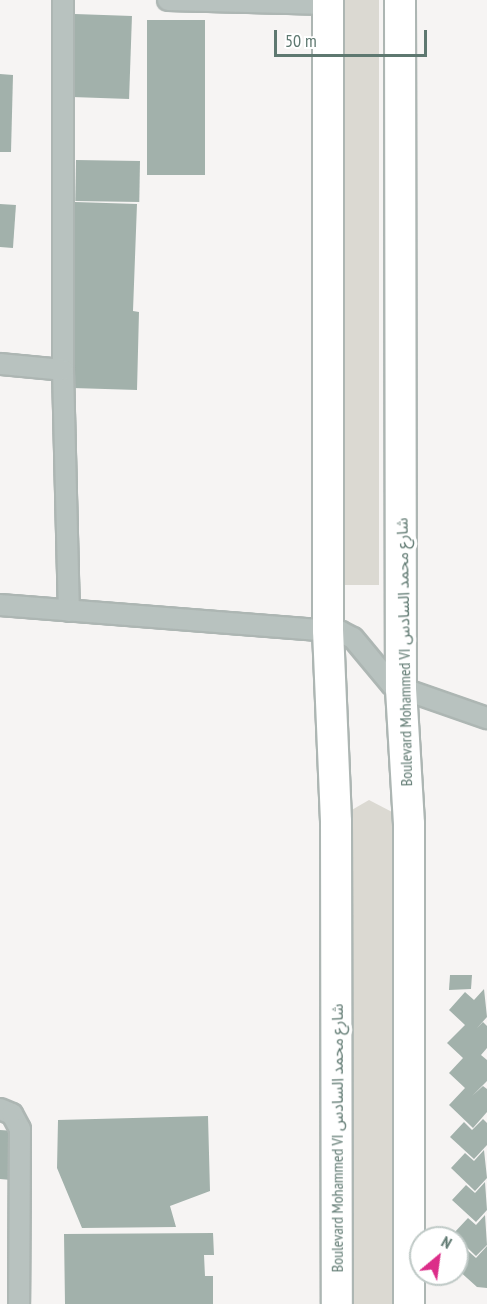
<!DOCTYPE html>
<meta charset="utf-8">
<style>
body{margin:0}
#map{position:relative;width:487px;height:1304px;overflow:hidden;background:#f6f4f3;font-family:"PT Sans Narrow","Noto Sans Arabic",sans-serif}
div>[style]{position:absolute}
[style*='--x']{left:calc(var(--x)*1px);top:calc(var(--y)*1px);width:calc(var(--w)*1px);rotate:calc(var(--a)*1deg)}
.green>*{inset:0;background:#dbd9d2;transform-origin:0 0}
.building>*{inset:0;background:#a2b1ab;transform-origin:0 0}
.roads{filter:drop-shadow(2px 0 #adb6b3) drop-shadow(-2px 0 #adb6b3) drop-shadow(0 2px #adb6b3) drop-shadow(0 -2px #adb6b3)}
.street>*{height:20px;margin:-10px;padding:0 10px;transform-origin:10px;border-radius:10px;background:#b8c2bf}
.primary>*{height:30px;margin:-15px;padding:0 15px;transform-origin:15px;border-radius:15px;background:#fff}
span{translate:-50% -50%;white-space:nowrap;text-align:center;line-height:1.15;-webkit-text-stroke:6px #fff;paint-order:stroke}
.street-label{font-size:16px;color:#5e7870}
.north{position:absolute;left:409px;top:1226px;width:60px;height:60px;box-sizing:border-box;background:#fff;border:2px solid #bfc9c6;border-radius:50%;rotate:29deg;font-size:16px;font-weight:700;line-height:24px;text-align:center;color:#5e7870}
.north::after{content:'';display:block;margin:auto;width:21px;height:27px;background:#dc2d89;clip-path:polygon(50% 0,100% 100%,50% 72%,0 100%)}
.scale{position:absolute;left:274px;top:30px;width:153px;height:27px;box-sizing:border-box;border:3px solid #5e7870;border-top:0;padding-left:8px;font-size:18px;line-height:21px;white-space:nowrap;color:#5e7870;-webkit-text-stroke:4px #fff;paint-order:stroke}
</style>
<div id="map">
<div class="green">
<div style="left:343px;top:0;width:36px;height:585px"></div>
<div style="clip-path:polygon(369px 800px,394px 813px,395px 1304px,350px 1304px,350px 811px)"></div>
</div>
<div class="building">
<div style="left:75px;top:14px;width:57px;height:83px;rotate:2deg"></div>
<div style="left:147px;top:20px;width:58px;height:155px"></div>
<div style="clip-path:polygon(0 74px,13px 75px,11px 152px,0 152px)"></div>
<div style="left:76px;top:160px;width:64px;height:41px;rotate:1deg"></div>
<div style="clip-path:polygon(75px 202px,137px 204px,133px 311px,139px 312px,137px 390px,73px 388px)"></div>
<div style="left:0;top:204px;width:16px;height:43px;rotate:4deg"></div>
<div style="clip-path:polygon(450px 975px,472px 975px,471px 989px,449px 990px)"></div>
<div style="clip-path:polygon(484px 989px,487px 1017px,477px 1028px,483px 1022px,487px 1026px,487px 1048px,481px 1055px,487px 1060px,487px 1081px,472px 1096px,483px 1086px,487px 1089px,487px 1112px,473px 1128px,449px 1105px,465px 1088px,449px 1073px,463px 1058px,447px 1043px,465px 1025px,449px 1010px,465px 992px,474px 1000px)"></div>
<div style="clip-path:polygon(208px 1116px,210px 1191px,170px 1206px,176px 1227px,82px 1228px,57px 1168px,58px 1120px)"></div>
<div style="clip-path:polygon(483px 1119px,487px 1123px,487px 1145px,474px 1159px,450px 1137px,464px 1122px,472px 1130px)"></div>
<div style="clip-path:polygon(0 1130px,15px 1131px,11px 1180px,0 1179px)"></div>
<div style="clip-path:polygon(484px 1150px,487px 1178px,475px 1191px,451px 1168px,465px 1153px,474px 1161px)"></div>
<div style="clip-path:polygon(485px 1182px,487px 1210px,476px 1222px,452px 1200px,466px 1185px,475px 1193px)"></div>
<div style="clip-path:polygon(485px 1215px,487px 1245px,476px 1256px,453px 1234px,468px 1218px,476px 1225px)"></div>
<div style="clip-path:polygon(213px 1233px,214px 1255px,204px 1255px,205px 1276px,213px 1276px,213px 1304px,65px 1304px,64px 1234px)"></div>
<div style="clip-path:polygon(487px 1246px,487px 1288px,477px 1287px,457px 1269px,457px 1260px,467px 1250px,476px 1258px)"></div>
</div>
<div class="roads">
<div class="street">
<div style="--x:63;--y:0;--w:370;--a:90"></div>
<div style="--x:63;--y:370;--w:241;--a:88.6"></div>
<div style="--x:168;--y:0;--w:160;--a:1.4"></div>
<div style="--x:0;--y:364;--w:63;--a:5.4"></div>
<div style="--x:0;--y:605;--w:342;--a:4.5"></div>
<div style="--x:341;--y:632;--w:13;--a:27"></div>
<div style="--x:353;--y:638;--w:61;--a:50.3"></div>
<div style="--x:392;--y:685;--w:101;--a:19.2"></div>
<div style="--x:0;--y:1109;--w:13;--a:23"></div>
<div style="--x:12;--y:1114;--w:17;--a:62"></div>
<div style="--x:20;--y:1129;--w:175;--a:90.3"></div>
</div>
<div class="primary">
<div style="--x:328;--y:0;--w:630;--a:90"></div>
<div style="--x:328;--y:630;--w:192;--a:87.6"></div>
<div style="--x:336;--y:822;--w:482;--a:89.9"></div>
<div style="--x:400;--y:0;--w:689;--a:89.92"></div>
<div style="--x:401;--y:689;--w:135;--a:86.6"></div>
<div style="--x:409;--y:824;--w:480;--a:90"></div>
</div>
</div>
<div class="street-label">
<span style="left:404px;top:652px;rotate:-91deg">Boulevard Mohammed VI شارع محمد السادس</span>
<span style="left:337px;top:1138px;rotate:-90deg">Boulevard Mohammed VI شارع محمد السادس</span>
</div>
<div class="north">N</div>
<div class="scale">50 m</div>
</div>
